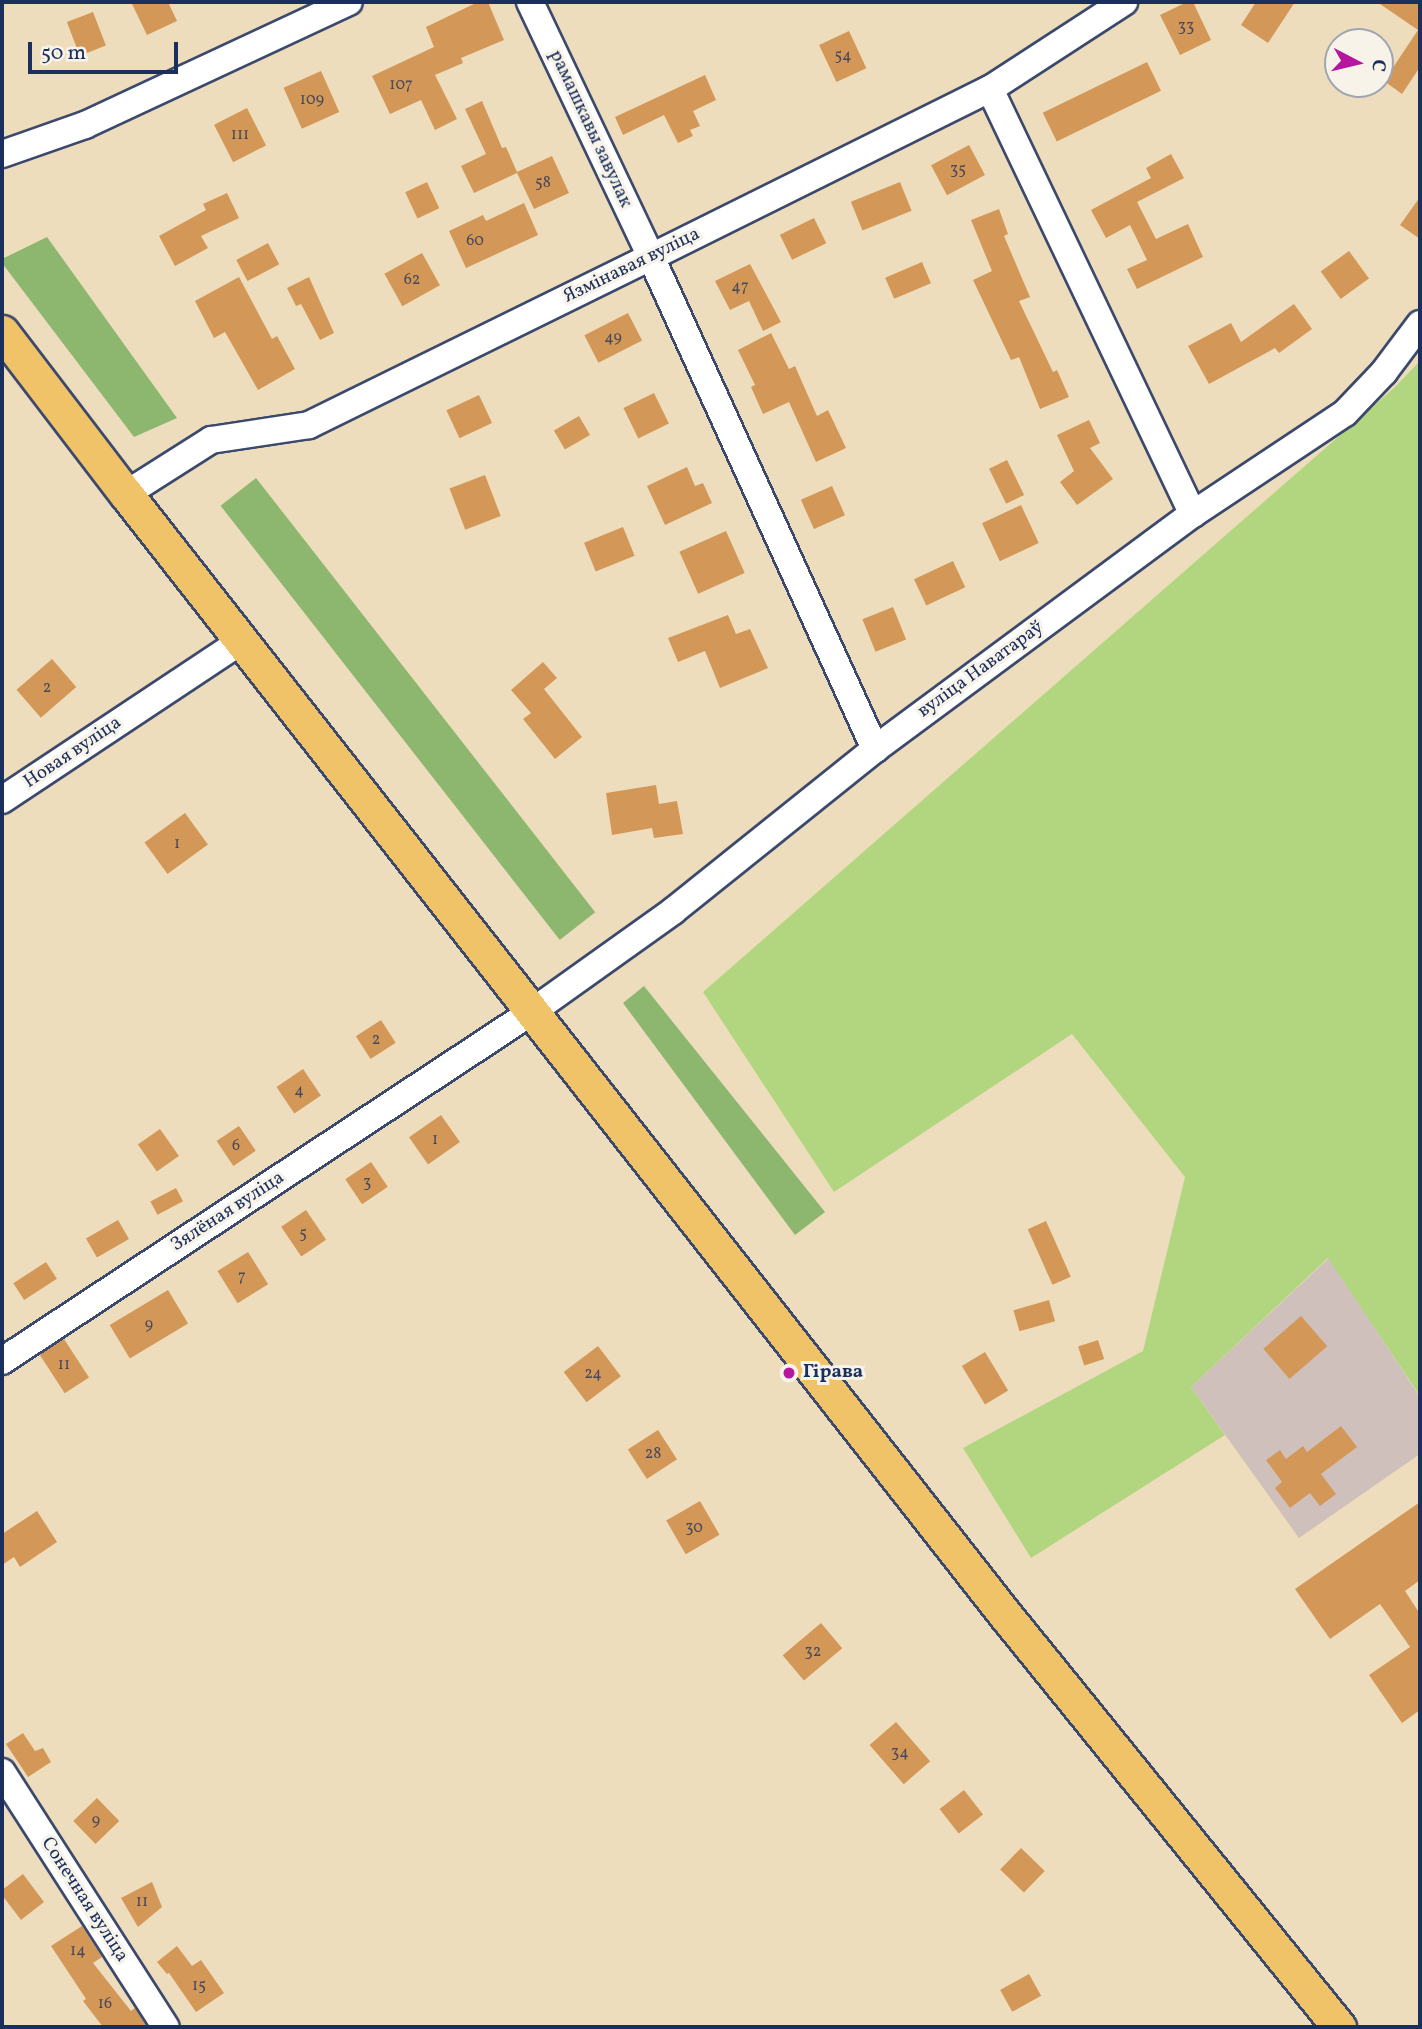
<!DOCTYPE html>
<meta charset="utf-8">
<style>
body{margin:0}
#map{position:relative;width:1422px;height:2029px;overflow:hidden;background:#eeddbc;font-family:Vollkorn,serif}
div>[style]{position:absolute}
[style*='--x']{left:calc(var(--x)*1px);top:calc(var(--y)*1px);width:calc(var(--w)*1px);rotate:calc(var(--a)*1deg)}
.industrial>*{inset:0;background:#d0c0bb}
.green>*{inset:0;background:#b2d67f}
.forest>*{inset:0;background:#8db76e;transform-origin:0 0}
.building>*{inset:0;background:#d39858;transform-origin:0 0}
.roads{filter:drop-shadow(2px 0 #3b496c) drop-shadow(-2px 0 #3b496c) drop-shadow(0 2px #3b496c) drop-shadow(0 -2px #3b496c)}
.minor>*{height:26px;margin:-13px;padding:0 13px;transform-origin:13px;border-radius:13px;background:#fff}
.major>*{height:33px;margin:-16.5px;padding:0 16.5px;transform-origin:16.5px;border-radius:16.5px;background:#f1c369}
.dots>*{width:19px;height:19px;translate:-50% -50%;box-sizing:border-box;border:4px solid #f7f3e8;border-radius:50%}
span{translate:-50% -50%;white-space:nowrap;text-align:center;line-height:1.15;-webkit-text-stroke:6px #f7f3e8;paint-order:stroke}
.number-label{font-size:16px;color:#49495c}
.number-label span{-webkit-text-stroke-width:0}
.street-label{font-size:19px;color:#1b2f5e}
.poi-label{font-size:19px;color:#1b2f5e;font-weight:700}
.left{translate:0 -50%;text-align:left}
.frame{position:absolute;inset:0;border:4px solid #1b2f5e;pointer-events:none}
.north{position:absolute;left:1324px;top:28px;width:70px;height:70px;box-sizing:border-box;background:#f7f3e8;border:2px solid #9fa5b1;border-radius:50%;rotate:97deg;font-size:19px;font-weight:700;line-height:28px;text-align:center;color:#1b2f5e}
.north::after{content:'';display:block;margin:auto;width:24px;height:32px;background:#b5179e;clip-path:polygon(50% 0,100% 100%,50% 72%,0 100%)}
.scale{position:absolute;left:28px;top:42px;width:150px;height:32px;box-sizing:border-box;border:4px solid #1b2f5e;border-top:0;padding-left:9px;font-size:21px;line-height:24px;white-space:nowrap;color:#1b2f5e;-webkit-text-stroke:5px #f7f3e8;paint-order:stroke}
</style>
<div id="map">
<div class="industrial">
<div style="clip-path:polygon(1329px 1258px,1420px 1397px,1420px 1454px,1299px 1538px,1191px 1387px)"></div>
</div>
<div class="green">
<div style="clip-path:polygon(1420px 361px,1420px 1396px,1328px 1258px,1191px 1387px,1225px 1435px,1031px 1558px,963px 1448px,1143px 1351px,1185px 1177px,1072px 1034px,834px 1192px,703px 992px,1394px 388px)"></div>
</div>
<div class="forest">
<div style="clip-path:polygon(47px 237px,177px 418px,134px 437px,2px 263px,2px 259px)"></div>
<div style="left:256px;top:478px;width:551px;height:45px;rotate:52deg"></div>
<div style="clip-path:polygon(644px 986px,825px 1212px,795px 1235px,623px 1003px)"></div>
</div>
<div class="building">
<div style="clip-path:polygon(131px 2px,168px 2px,177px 21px,147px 35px)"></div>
<div style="clip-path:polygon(478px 2px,488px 2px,504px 40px,461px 58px,463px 63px,435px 75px,457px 119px,435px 130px,421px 100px,390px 114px,372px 76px,434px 47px,426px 27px)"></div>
<div style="clip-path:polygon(1187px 2px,1193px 2px,1211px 40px,1180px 55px,1160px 15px)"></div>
<div style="clip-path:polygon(1256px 2px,1295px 2px,1268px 43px,1241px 25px)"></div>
<div style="clip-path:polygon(1377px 2px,1420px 2px,1420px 67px,1402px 94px,1384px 81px,1418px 30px)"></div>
<div style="left:93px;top:12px;width:36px;height:28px;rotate:69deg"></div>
<div style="left:849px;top:31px;width:41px;height:33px;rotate:65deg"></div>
<div style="left:1147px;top:62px;width:32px;height:116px;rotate:64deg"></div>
<div style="left:321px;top:71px;width:45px;height:41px;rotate:66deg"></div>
<div style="clip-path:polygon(705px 75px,716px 100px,693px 111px,700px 126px,690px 130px,693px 136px,678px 143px,664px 115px,623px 135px,615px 117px)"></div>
<div style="clip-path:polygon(482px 101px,502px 148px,506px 147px,517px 172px,552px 156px,569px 193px,534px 209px,517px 173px,474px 193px,461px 166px,486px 154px,465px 109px)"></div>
<div style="left:247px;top:108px;width:42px;height:37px;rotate:63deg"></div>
<div style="left:969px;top:145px;width:34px;height:43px;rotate:62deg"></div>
<div style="clip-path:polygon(1171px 154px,1184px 178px,1137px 202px,1156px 239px,1188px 224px,1203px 257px,1137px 289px,1127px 269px,1147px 260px,1130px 225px,1106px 238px,1091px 210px,1151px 178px,1146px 168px)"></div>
<div style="left:427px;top:182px;width:29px;height:24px;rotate:65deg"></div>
<div style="left:900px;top:182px;width:31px;height:53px;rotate:68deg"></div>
<div style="clip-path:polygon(227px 193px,239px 218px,201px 236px,208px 248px,175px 266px,159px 236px,206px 210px,203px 204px)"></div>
<div style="clip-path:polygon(1420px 197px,1420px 239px,1400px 225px)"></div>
<div style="clip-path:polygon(524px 203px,538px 235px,466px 268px,449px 231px,483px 215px,486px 221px)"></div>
<div style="clip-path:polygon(999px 209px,1008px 234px,1004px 236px,1030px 297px,1019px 301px,1053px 372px,1057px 370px,1069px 397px,1040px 409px,1019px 357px,1011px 360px,973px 280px,992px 271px,971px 220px)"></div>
<div style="left:814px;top:218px;width:28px;height:38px;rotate:64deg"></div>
<div style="left:268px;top:243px;width:24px;height:36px;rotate:62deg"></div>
<div style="left:1349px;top:251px;width:34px;height:35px;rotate:54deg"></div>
<div style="left:422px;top:253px;width:37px;height:43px;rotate:61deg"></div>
<div style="left:922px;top:262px;width:23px;height:40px;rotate:67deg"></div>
<div style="clip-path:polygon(750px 264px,781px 322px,763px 331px,749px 301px,730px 310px,715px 281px)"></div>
<div style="clip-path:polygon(239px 277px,272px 339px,277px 336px,295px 369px,258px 390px,225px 332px,214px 338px,195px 301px)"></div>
<div style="clip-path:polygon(309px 277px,334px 333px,320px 340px,301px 304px,296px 306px,287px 288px)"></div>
<div style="clip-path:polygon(1294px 304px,1312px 329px,1279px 353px,1275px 348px,1209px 384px,1188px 346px,1231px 323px,1241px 342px)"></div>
<div style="left:628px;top:313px;width:31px;height:49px;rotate:63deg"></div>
<div style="clip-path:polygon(771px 333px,789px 369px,795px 366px,817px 416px,828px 410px,846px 448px,816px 462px,789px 402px,763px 414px,751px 387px,755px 385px,738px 350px)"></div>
<div style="left:654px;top:393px;width:34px;height:34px;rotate:64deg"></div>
<div style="left:479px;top:395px;width:31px;height:36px;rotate:65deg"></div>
<div style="left:579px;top:416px;width:22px;height:29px;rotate:60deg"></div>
<div style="clip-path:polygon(1089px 420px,1100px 443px,1090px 448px,1113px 479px,1077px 505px,1060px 482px,1074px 471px,1057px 435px)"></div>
<div style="left:1007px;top:460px;width:39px;height:20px;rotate:64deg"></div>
<div style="clip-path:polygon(687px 467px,695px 486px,703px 483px,712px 503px,665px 525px,647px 486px)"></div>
<div style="left:485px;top:475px;width:44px;height:38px;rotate:69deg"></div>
<div style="left:832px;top:486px;width:32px;height:34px;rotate:66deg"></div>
<div style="left:1021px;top:505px;width:42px;height:43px;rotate:65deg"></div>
<div style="left:623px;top:527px;width:31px;height:42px;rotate:68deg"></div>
<div style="left:726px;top:531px;width:46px;height:51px;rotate:66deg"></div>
<div style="left:953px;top:561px;width:29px;height:43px;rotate:65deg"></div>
<div style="left:893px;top:607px;width:35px;height:33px;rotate:68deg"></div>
<div style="clip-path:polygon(728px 615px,736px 634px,750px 629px,768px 668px,720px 688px,705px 651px,678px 662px,668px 638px)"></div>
<div style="left:52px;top:659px;width:37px;height:47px;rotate:49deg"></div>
<div style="clip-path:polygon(543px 662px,557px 678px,544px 689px,582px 737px,555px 759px,523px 719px,531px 713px,511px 690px)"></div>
<div style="clip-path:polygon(656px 785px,659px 804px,677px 801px,683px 834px,654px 838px,652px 828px,612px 835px,606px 793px)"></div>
<div style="left:185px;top:813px;width:39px;height:50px;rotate:54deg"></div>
<div style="left:381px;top:1020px;width:27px;height:30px;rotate:57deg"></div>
<div style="left:303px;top:1069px;width:32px;height:32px;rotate:56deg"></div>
<div style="left:441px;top:1115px;width:33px;height:39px;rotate:55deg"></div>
<div style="left:239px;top:1126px;width:30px;height:27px;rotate:56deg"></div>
<div style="left:160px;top:1129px;width:33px;height:27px;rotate:55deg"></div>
<div style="left:371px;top:1162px;width:30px;height:31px;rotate:56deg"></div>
<div style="left:176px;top:1188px;width:15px;height:29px;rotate:62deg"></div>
<div style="left:306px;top:1210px;width:36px;height:30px;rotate:56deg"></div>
<div style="left:118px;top:1220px;width:22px;height:37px;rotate:60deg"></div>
<div style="left:1046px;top:1221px;width:61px;height:20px;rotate:66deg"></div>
<div style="left:248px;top:1252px;width:38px;height:36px;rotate:58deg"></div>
<div style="left:46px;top:1262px;width:20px;height:39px;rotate:57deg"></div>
<div style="left:168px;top:1290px;width:39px;height:68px;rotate:59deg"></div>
<div style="left:1049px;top:1300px;width:22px;height:37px;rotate:74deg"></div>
<div style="left:1301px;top:1316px;width:40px;height:50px;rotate:49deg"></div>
<div style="left:64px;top:1339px;width:46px;height:29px;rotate:57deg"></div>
<div style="left:1098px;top:1340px;width:20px;height:21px;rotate:72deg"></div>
<div style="left:598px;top:1346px;width:38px;height:43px;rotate:53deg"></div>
<div style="left:985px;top:1352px;width:45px;height:27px;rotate:59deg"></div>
<div style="clip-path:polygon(1341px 1426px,1357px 1447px,1321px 1474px,1336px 1494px,1320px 1506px,1310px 1493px,1290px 1508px,1275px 1488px,1282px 1482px,1266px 1460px,1280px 1450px,1286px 1459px,1303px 1446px,1307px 1452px)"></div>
<div style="left:658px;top:1430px;width:35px;height:36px;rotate:57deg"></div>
<div style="left:700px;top:1501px;width:39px;height:39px;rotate:60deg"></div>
<div style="clip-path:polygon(1420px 1502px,1420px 1580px,1405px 1591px,1420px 1614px,1420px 1710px,1402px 1723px,1369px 1675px,1410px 1647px,1380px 1604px,1330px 1639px,1295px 1589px)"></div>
<div style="clip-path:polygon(37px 1511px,57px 1542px,20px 1567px,14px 1557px,2px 1565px,2px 1534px)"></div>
<div style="left:821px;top:1623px;width:33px;height:50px;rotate:50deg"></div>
<div style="left:896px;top:1722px;width:52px;height:35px;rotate:49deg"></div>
<div style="clip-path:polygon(23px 1733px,35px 1751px,43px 1748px,51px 1762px,28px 1777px,6px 1744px)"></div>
<div style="left:964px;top:1790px;width:31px;height:31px;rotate:52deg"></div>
<div style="left:97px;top:1798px;width:32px;height:33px;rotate:46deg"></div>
<div style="left:1021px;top:1848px;width:33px;height:30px;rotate:44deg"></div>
<div style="clip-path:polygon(23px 1874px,44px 1902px,21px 1920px,2px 1895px,2px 1890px)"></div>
<div style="clip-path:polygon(152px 1882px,162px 1907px,138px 1927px,121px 1898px)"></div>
<div style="clip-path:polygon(82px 1926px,102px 1957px,93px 1963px,131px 2011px,135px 2008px,147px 2027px,103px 2027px,83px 2001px,86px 1999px,51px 1946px)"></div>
<div style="clip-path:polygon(177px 1946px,192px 1966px,201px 1960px,224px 1993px,196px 2012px,169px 1973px,167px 1974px,157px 1962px)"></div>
<div style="left:1029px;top:1974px;width:25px;height:33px;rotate:61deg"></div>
</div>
<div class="roads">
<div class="minor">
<div style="--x:530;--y:2;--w:282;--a:64.6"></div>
<div style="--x:651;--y:257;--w:541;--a:65.52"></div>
<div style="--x:990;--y:89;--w:471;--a:64.5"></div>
<div style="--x:2;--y:154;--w:88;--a:-19.3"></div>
<div style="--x:85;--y:125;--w:291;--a:-25"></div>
<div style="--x:126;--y:494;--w:101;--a:-32.4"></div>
<div style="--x:211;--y:440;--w:99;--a:-8.7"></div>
<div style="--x:309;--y:425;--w:381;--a:-26.2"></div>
<div style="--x:651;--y:257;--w:378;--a:-26.4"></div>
<div style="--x:990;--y:89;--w:160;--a:-33"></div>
<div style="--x:2;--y:800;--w:289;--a:-33.6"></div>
<div style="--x:2;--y:1361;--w:636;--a:-33.39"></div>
<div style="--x:533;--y:1011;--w:172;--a:-35.5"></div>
<div style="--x:673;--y:911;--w:259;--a:-38.7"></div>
<div style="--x:875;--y:749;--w:395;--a:-36.5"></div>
<div style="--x:1193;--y:514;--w:182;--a:-33.6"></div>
<div style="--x:1345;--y:413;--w:57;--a:-46.4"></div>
<div style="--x:1384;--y:372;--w:60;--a:-53.1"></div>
<div style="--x:2;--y:1772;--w:303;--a:57.3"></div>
</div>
<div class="major">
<div style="--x:2;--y:332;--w:204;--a:52.6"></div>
<div style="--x:126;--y:494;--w:1427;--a:51.89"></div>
<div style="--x:1007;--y:1617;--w:528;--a:51"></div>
</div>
</div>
<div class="dots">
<div style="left:789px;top:1373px;background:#b5179e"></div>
</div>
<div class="number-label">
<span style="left:1186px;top:27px">33</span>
<span style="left:843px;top:56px">54</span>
<span style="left:401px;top:85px">107</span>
<span style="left:312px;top:100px">109</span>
<span style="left:240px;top:135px">111</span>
<span style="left:958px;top:170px">35</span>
<span style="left:543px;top:183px">58</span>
<span style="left:475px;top:241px">60</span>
<span style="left:412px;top:280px">62</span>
<span style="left:740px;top:287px">47</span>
<span style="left:613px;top:338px">49</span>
<span style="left:47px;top:688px">2</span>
<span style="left:177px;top:844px">1</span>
<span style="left:376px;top:1040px">2</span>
<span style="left:299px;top:1091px">4</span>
<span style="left:435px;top:1140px">1</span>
<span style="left:236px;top:1146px">6</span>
<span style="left:367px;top:1183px">3</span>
<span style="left:303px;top:1234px">5</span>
<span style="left:242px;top:1277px">7</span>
<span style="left:149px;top:1325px">9</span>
<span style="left:64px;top:1365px">11</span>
<span style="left:593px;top:1374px">24</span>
<span style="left:653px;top:1454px">28</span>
<span style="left:694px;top:1528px">30</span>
<span style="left:813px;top:1652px">32</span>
<span style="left:900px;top:1753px">34</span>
<span style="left:96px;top:1821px">9</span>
<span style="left:142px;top:1902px">11</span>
<span style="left:78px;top:1951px">14</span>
<span style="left:199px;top:1986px">15</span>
<span style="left:105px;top:2004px">16</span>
</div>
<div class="street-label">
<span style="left:590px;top:129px;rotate:65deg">рамашкавы завулак</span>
<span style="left:632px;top:266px;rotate:-26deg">Язмінавая вуліца</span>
<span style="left:981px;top:670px;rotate:-36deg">вуліца Наватараў</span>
<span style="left:73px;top:753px;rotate:-34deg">Новая вуліца</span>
<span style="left:228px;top:1212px;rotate:-33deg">Зялёная вуліца</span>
<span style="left:84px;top:1900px;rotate:57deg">Сонечная вуліца</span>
</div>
<div class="poi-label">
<span class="left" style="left:803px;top:1373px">Гірава</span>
</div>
<div class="frame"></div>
<div class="north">С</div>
<div class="scale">50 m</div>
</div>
